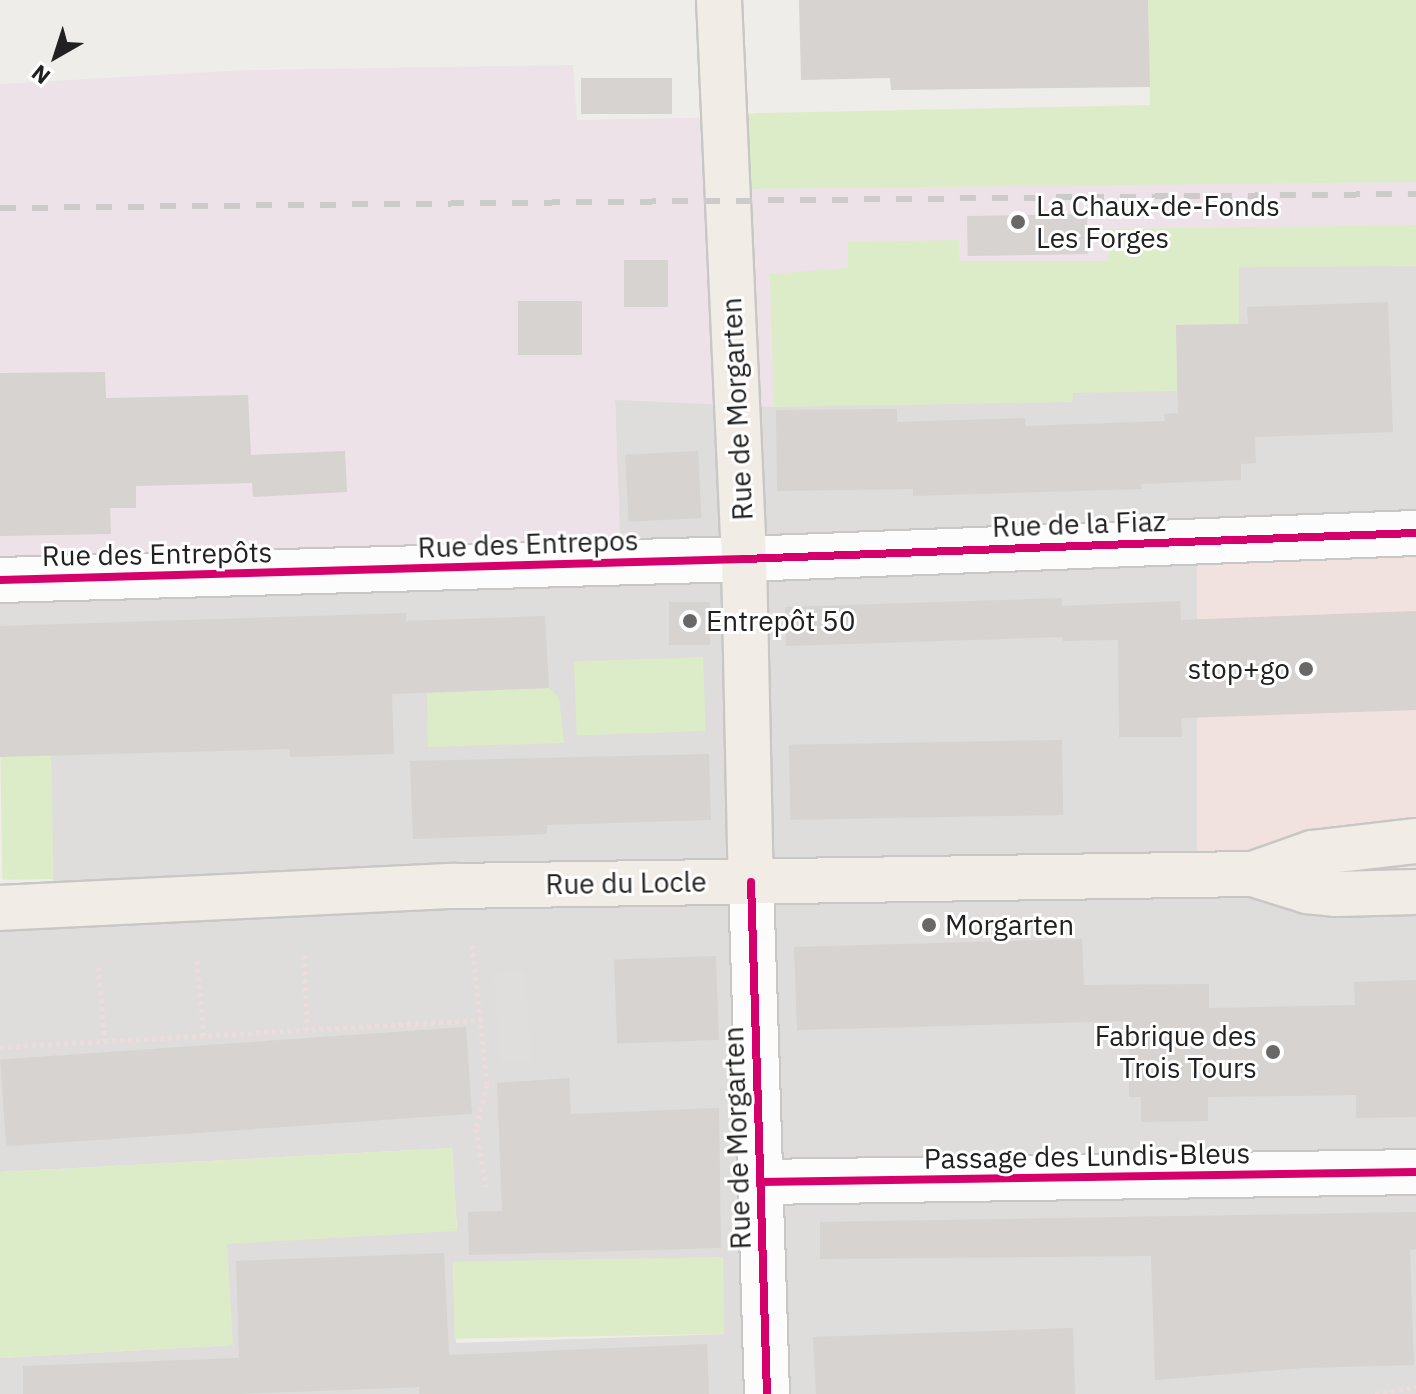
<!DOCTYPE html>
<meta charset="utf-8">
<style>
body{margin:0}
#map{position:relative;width:1416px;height:1394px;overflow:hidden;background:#efede9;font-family:"IBM Plex Sans",sans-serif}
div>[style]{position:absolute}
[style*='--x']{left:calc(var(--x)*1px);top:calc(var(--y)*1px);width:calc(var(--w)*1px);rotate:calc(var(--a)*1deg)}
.residential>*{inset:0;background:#dedddb}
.commercial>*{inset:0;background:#f1e1df;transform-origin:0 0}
.industrial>*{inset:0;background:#ece2e8}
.grass>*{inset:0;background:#dcecc8;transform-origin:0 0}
.parking>*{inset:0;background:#dfdedd;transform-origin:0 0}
.building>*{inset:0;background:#d6d3d0;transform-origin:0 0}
.path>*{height:5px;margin-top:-2.5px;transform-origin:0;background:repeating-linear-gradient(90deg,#ecdcdb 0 4px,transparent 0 8px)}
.roads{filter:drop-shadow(2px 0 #c8c7c5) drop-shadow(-2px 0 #c8c7c5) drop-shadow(0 2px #c8c7c5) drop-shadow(0 -2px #c8c7c5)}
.minor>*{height:44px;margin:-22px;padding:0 22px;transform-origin:22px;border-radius:22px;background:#fdfcfc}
.major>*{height:44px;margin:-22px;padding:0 22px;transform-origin:22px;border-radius:22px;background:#f2ece6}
.rail>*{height:6px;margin-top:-3px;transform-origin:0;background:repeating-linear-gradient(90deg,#cbcbca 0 16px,transparent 0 32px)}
.cycleway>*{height:8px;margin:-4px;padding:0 4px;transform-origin:4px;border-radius:4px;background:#d6006c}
.dots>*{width:22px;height:22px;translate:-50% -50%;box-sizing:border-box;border:4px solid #fff;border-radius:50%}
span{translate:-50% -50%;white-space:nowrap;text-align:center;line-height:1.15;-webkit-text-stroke:6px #fff;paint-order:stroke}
.poi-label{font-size:28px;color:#212121}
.left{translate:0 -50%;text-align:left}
.right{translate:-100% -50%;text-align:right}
.street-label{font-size:28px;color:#212121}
.north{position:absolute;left:16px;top:16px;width:80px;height:80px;-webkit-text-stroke:6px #fff;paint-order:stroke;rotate:219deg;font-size:22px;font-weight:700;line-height:32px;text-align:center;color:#212121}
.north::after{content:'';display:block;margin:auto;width:28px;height:36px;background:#212121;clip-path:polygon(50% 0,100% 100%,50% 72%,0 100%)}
</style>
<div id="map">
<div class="residential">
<div style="clip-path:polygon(evenodd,1269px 265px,1416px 266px,1416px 1394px,0 1394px,0 1358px,232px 1345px,227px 1243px,457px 1230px,452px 1148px,0 1172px,0 931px,44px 928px,53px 879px,0 741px,0 560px,620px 543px,615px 399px,774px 406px,770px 274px,1269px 265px,453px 1265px,725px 1334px,456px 1343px,453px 1265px)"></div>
</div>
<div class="commercial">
<div style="left:1416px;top:553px;width:329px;height:219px;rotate:90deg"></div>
</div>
<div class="industrial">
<div style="clip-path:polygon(573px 65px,577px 120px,735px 117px,1263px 183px,1416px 182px,1416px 238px,1108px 261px,770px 274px,774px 407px,615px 400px,620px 543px,0 560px,0 84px,249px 70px)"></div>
</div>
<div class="grass">
<div style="clip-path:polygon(1148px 0,1416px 0,1416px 182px,737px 189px,735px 117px,756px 113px,1150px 105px)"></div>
<div style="clip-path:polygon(1416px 225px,1416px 266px,1239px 267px,1239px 324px,1176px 325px,1177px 391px,1073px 393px,1072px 402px,774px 407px,770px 274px,848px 268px,848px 242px,959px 240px,959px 261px,1108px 261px,1108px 229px)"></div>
<div style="left:703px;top:657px;width:74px;height:129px;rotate:88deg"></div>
<div style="clip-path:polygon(549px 688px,559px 698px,564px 743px,428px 747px,427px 693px)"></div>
<div style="left:51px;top:740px;width:139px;height:51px;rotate:89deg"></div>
<div style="clip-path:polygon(452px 1148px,457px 1231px,227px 1244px,233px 1345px,0 1358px,0 1172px)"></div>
<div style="left:723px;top:1257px;width:77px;height:270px;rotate:89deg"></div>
</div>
<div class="parking">
<div style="left:525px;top:971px;width:90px;height:31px;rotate:86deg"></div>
</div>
<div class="building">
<div style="clip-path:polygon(799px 0,1148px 0,1150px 87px,891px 90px,890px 78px,801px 80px)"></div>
<div style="left:672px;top:78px;width:36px;height:91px;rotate:90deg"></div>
<div style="left:1087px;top:214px;width:40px;height:120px;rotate:89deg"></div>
<div style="left:624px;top:260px;width:44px;height:47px"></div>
<div style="left:518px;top:301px;width:64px;height:54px"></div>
<div style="clip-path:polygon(1388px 302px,1393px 432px,1255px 437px,1256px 463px,1241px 464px,1241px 480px,1141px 484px,1142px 489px,913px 496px,913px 489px,777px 491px,776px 410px,897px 409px,897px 422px,1025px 418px,1025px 426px,1165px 421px,1164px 414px,1178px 413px,1176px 325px,1248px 324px,1247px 307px)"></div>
<div style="clip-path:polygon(105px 372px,106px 398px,248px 395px,251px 455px,345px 451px,347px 492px,253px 497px,252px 483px,136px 486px,136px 508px,110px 508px,111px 534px,0 536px,0 373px)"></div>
<div style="left:698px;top:451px;width:67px;height:73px;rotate:87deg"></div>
<div style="clip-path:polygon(1061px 598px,1062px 606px,1180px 601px,1181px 620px,1416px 611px,1416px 710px,1181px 718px,1182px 737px,1119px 737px,1118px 640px,1063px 641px,1062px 637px,786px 646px,785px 607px)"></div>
<div style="left:710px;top:602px;width:43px;height:41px;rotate:90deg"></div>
<div style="clip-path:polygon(406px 613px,406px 621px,545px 616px,549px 688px,392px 694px,394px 754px,290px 757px,290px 749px,0 757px,0 626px)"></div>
<div style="left:1062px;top:740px;width:75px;height:273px;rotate:89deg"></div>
<div style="clip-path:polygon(709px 754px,711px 820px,547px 825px,547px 834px,413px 839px,410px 761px)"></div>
<div style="clip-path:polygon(1082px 939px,1084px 985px,1209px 984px,1209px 1008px,1355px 1005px,1354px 982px,1416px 980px,1416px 1117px,1356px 1118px,1356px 1095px,1208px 1097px,1208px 1121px,1141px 1122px,1141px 1097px,1129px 1097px,1129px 1021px,797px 1030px,794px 947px)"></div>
<div style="left:716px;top:956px;width:84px;height:102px;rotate:88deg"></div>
<div style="left:466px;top:1027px;width:87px;height:467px;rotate:86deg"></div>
<div style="clip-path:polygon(569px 1078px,571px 1114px,719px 1108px,721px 1248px,469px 1255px,468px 1212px,502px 1211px,497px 1083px)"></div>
<div style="clip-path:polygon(1416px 1212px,1416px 1249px,1410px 1250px,1414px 1365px,1304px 1368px,1155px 1380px,1151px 1256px,820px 1259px,820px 1222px)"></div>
<div style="clip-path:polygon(444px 1253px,449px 1355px,707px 1344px,709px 1394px,419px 1394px,419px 1387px,240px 1394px,23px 1394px,23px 1366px,239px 1358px,236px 1261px)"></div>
<div style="clip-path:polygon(1073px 1328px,1075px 1394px,816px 1394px,813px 1337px)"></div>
</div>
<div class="path">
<div style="--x:472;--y:945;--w:140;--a:83.8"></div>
<div style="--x:487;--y:1084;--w:46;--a:103.7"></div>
<div style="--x:476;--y:1129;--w:58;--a:80"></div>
<div style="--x:304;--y:955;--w:75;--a:87.7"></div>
<div style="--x:197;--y:961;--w:75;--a:84.7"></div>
<div style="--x:98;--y:967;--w:74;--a:84.6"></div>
<div style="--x:0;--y:1047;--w:482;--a:-3.2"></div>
<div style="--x:1375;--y:1394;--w:42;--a:-9.7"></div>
</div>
<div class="roads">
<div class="minor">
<div style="--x:0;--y:580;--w:744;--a:-1.62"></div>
<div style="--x:744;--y:559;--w:673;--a:-2.22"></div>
<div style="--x:751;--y:882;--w:512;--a:88.21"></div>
<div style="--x:760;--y:1182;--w:656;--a:-0.87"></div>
</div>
<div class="major">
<div style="--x:719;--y:0;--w:560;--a:87.44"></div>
<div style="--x:744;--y:559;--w:323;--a:88.8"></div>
<div style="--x:1253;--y:874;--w:57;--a:17.5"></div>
<div style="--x:1307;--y:891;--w:28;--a:6"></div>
<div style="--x:1335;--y:894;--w:81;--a:-1.4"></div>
<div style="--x:0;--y:908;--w:453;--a:-2.8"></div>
<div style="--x:452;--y:886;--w:801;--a:-0.86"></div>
<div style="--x:1253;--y:874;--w:63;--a:-19.6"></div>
<div style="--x:1312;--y:853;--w:105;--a:-6.6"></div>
</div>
</div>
<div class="rail">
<div style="--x:0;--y:208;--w:1416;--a:-0.57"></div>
</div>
<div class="cycleway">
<div style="--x:0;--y:580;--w:744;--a:-1.62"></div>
<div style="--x:744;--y:559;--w:673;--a:-2.22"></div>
<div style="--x:751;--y:882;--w:512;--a:88.21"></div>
<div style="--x:760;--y:1182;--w:656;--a:-0.87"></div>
</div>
<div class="dots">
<div style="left:1018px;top:222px;background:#696867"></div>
<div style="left:690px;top:621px;background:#696867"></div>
<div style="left:1306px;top:669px;background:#696867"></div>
<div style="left:929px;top:925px;background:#696867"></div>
<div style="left:1273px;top:1052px;background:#696867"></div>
</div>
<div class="poi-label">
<span class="left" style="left:1036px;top:222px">La Chaux-de-Fonds<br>Les Forges</span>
<span class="left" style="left:706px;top:621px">Entrepôt 50</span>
<span class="right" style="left:1290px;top:669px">stop+go</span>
<span class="left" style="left:945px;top:925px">Morgarten</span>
<span class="right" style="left:1257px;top:1052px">Fabrique des<br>Trois Tours</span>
</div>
<div class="street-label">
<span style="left:737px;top:409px;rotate:-93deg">Rue de Morgarten</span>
<span style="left:1079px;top:524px;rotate:-2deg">Rue de la Fiaz</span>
<span style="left:528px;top:544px;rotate:-2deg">Rue des Entrepos</span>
<span style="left:157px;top:554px;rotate:-1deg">Rue des Entrepôts</span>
<span style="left:626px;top:883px;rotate:-1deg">Rue du Locle</span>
<span style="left:737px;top:1138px;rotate:-92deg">Rue de Morgarten</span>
<span style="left:1087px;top:1156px;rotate:-1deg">Passage des Lundis-Bleus</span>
</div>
<div class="north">N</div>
</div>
